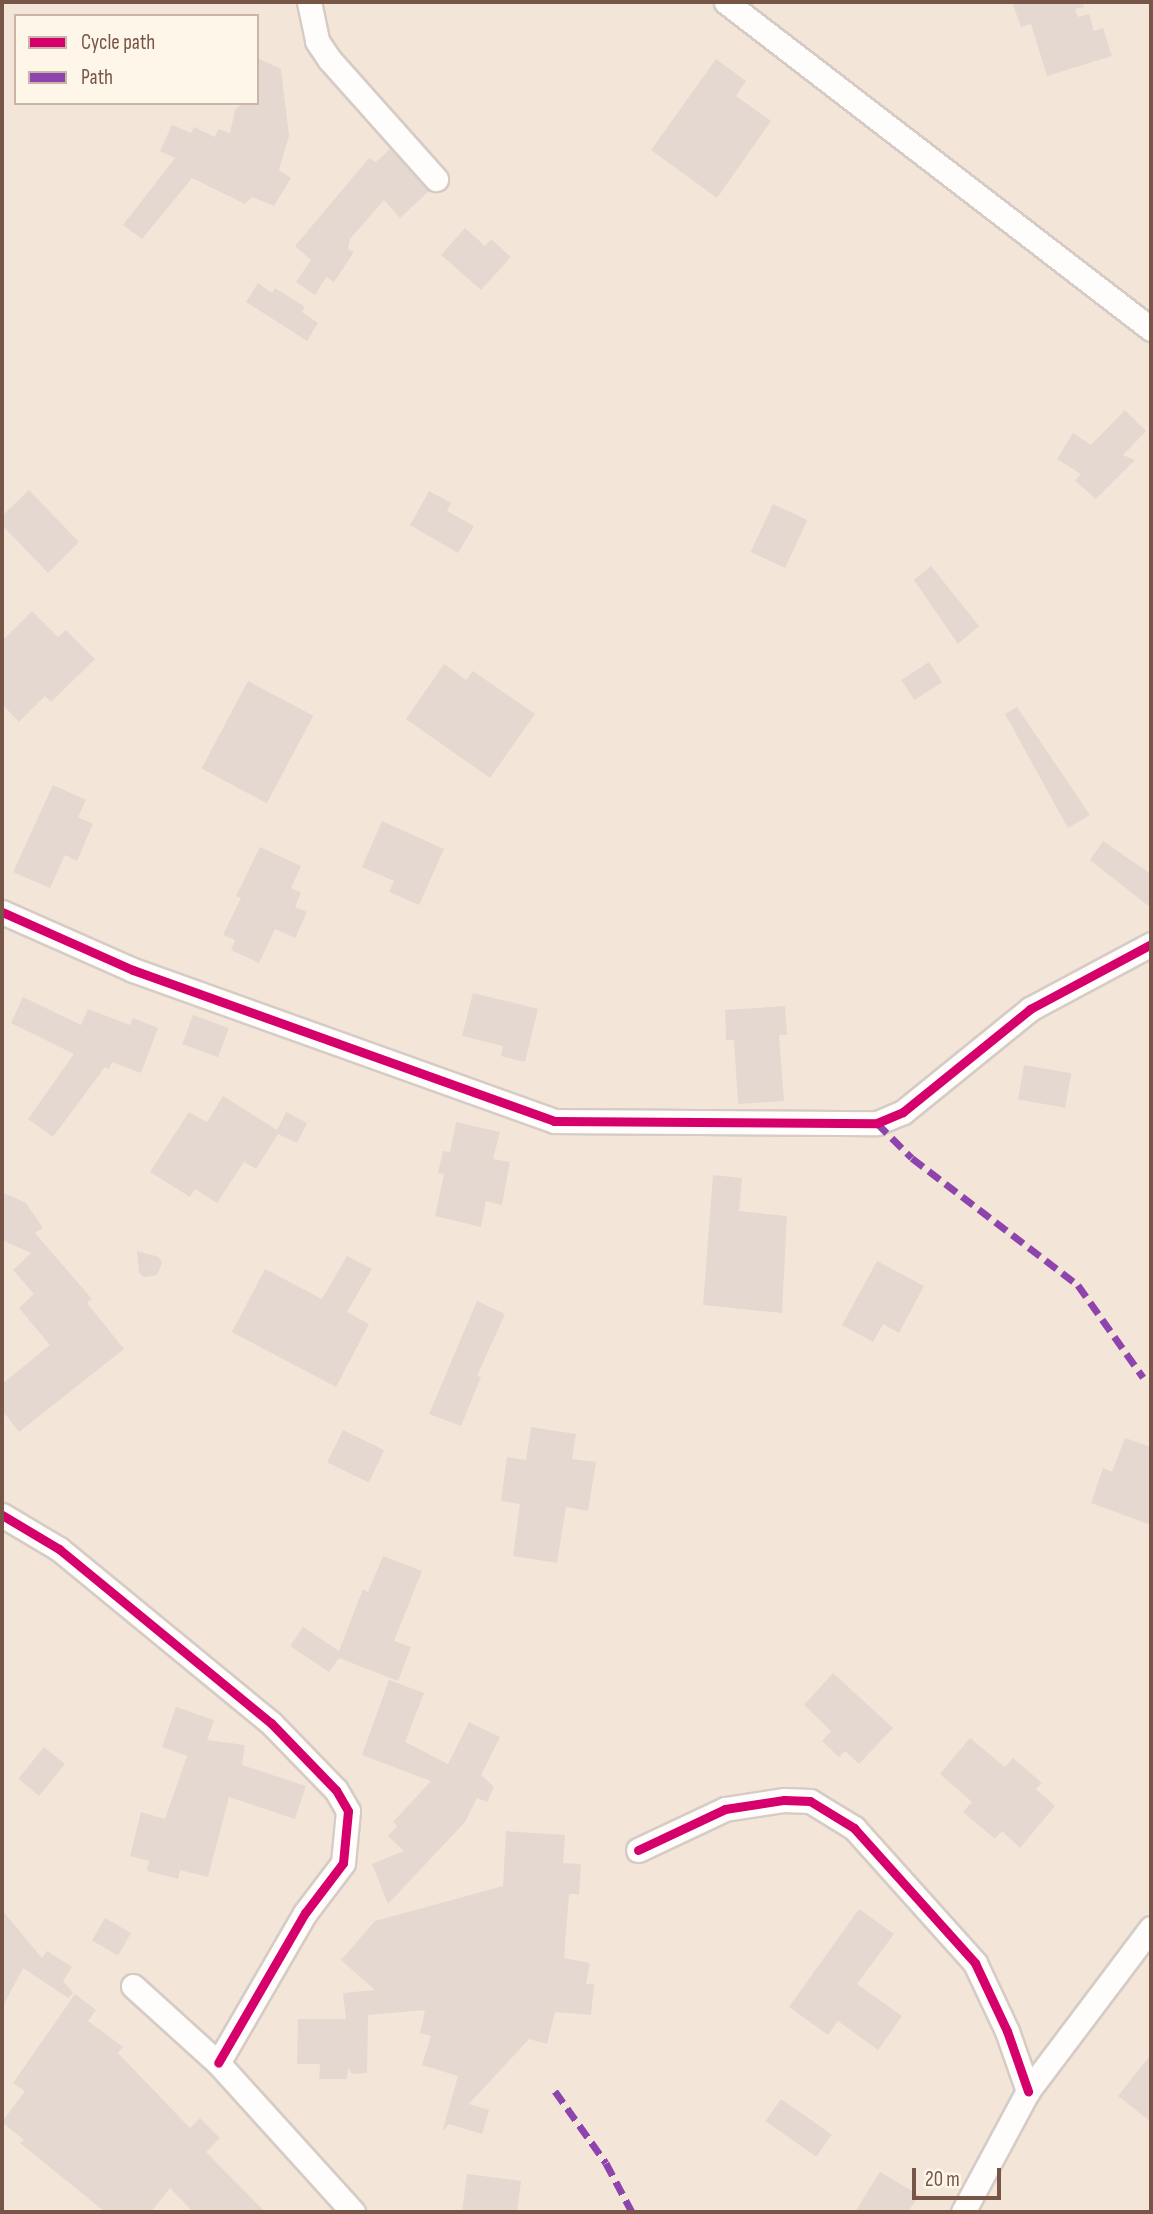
<!DOCTYPE html>
<style>
body{margin:0}
#map{position:relative;width:1153px;height:2214px;overflow:hidden;background:#f7f1e8;font-family:"Sofia Sans Condensed",sans-serif}
div>[style]{position:absolute}
[style*='--x']{left:calc(var(--x)*1px);top:calc(var(--y)*1px);width:calc(var(--w)*1px);rotate:calc(var(--a)*1deg)}
.residential>*{inset:0;background:#f3e6d8}
.building>*{inset:0;background:#e4d8d0;transform-origin:0 0}
.roads{filter:drop-shadow(2px 0 #d6ccc5) drop-shadow(-2px 0 #d6ccc5) drop-shadow(0 2px #d6ccc5) drop-shadow(0 -2px #d6ccc5)}
.street>*{height:23px;margin:-11.5px;padding:0 11.5px;transform-origin:11.5px;border-radius:11.5px;background:#fefdfc}
.quiet>*{height:7px;margin-top:-3.5px;transform-origin:0;background:repeating-linear-gradient(90deg,#8e44ad 0 14px,transparent 0 21px)}
.cycleway>*{height:9px;margin:-4.5px;padding:0 4.5px;transform-origin:4.5px;border-radius:4.5px;background:#d6006c}
span{translate:-50% -50%;white-space:nowrap;text-align:center;line-height:1.15;-webkit-text-stroke:6px #fff6ea;paint-order:stroke}
.frame{position:absolute;inset:0;border:4px solid #775647;pointer-events:none}
.legend{position:absolute;left:14px;top:14px;width:245px;height:91px;box-sizing:border-box;background:#fff6ea;border:2px solid #c9b6a9;margin:0;padding:9px 12px;list-style:none;font-size:21px;color:#775647}
.legend li{display:flex;align-items:center;gap:14px;height:35px}
.legend b{width:35px;border:2px solid #c9b6a9}
.scale{position:absolute;left:912px;top:2168px;width:89px;height:32px;box-sizing:border-box;border:4px solid #775647;border-top:0;padding-left:9px;font-size:21px;line-height:24px;white-space:nowrap;color:#775647;-webkit-text-stroke:5px #fff6ea;paint-order:stroke}
</style>
<div id="map">
<div class="residential">
<div style="clip-path:polygon(evenodd,2px 2px,1151px 2px,1151px 2212px,2px 2212px,2px 2px,16px 16px,257px 16px,257px 103px,16px 103px,16px 16px)"></div>
</div>
<div class="building">
<div style="clip-path:polygon(1012px 2px,1083px 2px,1084px 7px,1075px 9px,1078px 17px,1089px 14px,1094px 31px,1103px 28px,1112px 56px,1047px 76px,1031px 24px,1021px 27px)"></div>
<div style="clip-path:polygon(257px 58px,281px 69px,289px 136px,279px 170px,291px 178px,274px 206px,252px 197px,245px 204px,192px 178px,142px 239px,123px 225px,175px 158px,160px 151px,172px 125px,191px 133px,194px 127px,215px 137px,218px 129px,230px 133px,235px 110px,242px 103px,257px 103px)"></div>
<div style="clip-path:polygon(716px 59px,746px 81px,736px 96px,771px 121px,717px 198px,651px 150px)"></div>
<div style="clip-path:polygon(390px 149px,429px 191px,400px 218px,384px 200px,350px 239px,348px 249px,354px 252px,334px 282px,326px 277px,315px 295px,296px 282px,311px 260px,295px 246px,369px 158px,376px 162px)"></div>
<div style="clip-path:polygon(465px 228px,485px 246px,491px 239px,511px 257px,481px 290px,441px 255px)"></div>
<div style="clip-path:polygon(258px 283px,272px 293px,275px 288px,305px 307px,302px 312px,318px 323px,307px 341px,246px 302px)"></div>
<div style="clip-path:polygon(1125px 410px,1146px 431px,1123px 455px,1135px 460px,1096px 499px,1075px 481px,1081px 474px,1057px 459px,1073px 433px,1091px 445px)"></div>
<div style="clip-path:polygon(29px 490px,79px 542px,48px 573px,2px 525px,2px 516px)"></div>
<div style="clip-path:polygon(429px 491px,451px 503px,447px 511px,474px 526px,458px 553px,410px 525px)"></div>
<div style="left:773px;top:504px;width:38px;height:53px;rotate:25deg"></div>
<div style="clip-path:polygon(931px 566px,979px 626px,958px 644px,914px 580px)"></div>
<div style="clip-path:polygon(32px 611px,58px 637px,66px 630px,95px 659px,51px 702px,45px 696px,19px 722px,2px 704px,2px 641px)"></div>
<div style="left:929px;top:662px;width:24px;height:33px;rotate:57deg"></div>
<div style="clip-path:polygon(444px 664px,466px 680px,473px 671px,535px 714px,490px 778px,406px 719px)"></div>
<div style="left:248px;top:681px;width:74px;height:99px;rotate:28deg"></div>
<div style="clip-path:polygon(1017px 707px,1090px 815px,1068px 828px,1005px 714px)"></div>
<div style="clip-path:polygon(53px 785px,86px 800px,78px 817px,93px 824px,77px 861px,65px 855px,50px 888px,13px 872px)"></div>
<div style="clip-path:polygon(382px 821px,444px 849px,419px 905px,389px 892px,394px 881px,362px 867px)"></div>
<div style="clip-path:polygon(1103px 841px,1151px 874px,1151px 908px,1090px 860px)"></div>
<div style="clip-path:polygon(260px 847px,301px 866px,291px 888px,301px 893px,295px 907px,307px 912px,295px 938px,275px 929px,259px 963px,231px 950px,235px 940px,223px 935px,241px 898px,236px 896px)"></div>
<div style="clip-path:polygon(473px 993px,538px 1009px,525px 1062px,501px 1056px,503px 1046px,462px 1036px)"></div>
<div style="clip-path:polygon(23px 997px,81px 1025px,88px 1009px,130px 1025px,133px 1018px,158px 1028px,141px 1073px,112px 1062px,109px 1069px,105px 1067px,53px 1137px,28px 1119px,74px 1054px,11px 1023px)"></div>
<div style="clip-path:polygon(785px 1006px,787px 1035px,779px 1035px,784px 1101px,738px 1104px,734px 1040px,726px 1040px,725px 1010px)"></div>
<div style="left:193px;top:1015px;width:38px;height:31px;rotate:20deg"></div>
<div style="left:1024px;top:1065px;width:48px;height:35px;rotate:10deg"></div>
<div style="clip-path:polygon(223px 1096px,277px 1130px,286px 1112px,307px 1123px,297px 1143px,278px 1134px,256px 1169px,244px 1162px,217px 1203px,195px 1189px,190px 1197px,150px 1172px,189px 1112px,207px 1122px)"></div>
<div style="clip-path:polygon(456px 1122px,500px 1132px,493px 1159px,510px 1162px,502px 1205px,486px 1201px,481px 1227px,435px 1216px,444px 1174px,438px 1173px,443px 1151px,450px 1152px)"></div>
<div style="clip-path:polygon(713px 1175px,742px 1178px,739px 1211px,787px 1216px,782px 1313px,703px 1305px)"></div>
<div style="clip-path:polygon(2px 1192px,26px 1203px,43px 1228px,35px 1233px,92px 1299px,87px 1303px,124px 1349px,19px 1432px,2px 1410px,2px 1384px,50px 1345px,19px 1308px,34px 1294px,13px 1270px,31px 1253px,2px 1240px)"></div>
<div style="clip-path:polygon(137px 1251px,159px 1257px,162px 1263px,157px 1275px,144px 1277px,139px 1273px)"></div>
<div style="clip-path:polygon(347px 1256px,372px 1269px,347px 1312px,369px 1324px,336px 1387px,232px 1332px,265px 1269px,322px 1299px)"></div>
<div style="clip-path:polygon(877px 1261px,924px 1286px,899px 1333px,883px 1324px,873px 1342px,842px 1325px)"></div>
<div style="clip-path:polygon(477px 1301px,505px 1314px,477px 1376px,481px 1377px,461px 1426px,429px 1414px)"></div>
<div style="clip-path:polygon(531px 1427px,576px 1434px,572px 1459px,596px 1462px,588px 1511px,566px 1507px,557px 1563px,513px 1556px,520px 1504px,501px 1501px,507px 1457px,526px 1460px)"></div>
<div style="left:343px;top:1430px;width:46px;height:36px;rotate:26deg"></div>
<div style="clip-path:polygon(1125px 1438px,1151px 1447px,1151px 1525px,1091px 1503px,1103px 1468px,1112px 1472px)"></div>
<div style="clip-path:polygon(383px 1556px,422px 1571px,394px 1641px,411px 1647px,398px 1681px,339px 1658px,329px 1672px,290px 1646px,303px 1627px,339px 1651px,363px 1589px,368px 1592px)"></div>
<div style="clip-path:polygon(833px 1673px,893px 1728px,859px 1764px,845px 1751px,839px 1757px,822px 1741px,831px 1731px,804px 1705px)"></div>
<div style="clip-path:polygon(389px 1680px,424px 1693px,405px 1742px,448px 1764px,469px 1722px,500px 1737px,481px 1775px,494px 1787px,487px 1802px,477px 1798px,465px 1822px,388px 1904px,372px 1864px,404px 1851px,388px 1836px,397px 1826px,393px 1822px,431px 1781px,362px 1755px)"></div>
<div style="clip-path:polygon(176px 1707px,214px 1720px,207px 1740px,245px 1745px,242px 1765px,306px 1786px,295px 1819px,229px 1797px,208px 1877px,180px 1870px,178px 1879px,147px 1871px,149px 1861px,130px 1856px,141px 1812px,165px 1819px,187px 1756px,162px 1747px)"></div>
<div style="clip-path:polygon(970px 1738px,1005px 1767px,1013px 1758px,1042px 1783px,1036px 1789px,1055px 1806px,1020px 1848px,1002px 1831px,995px 1839px,963px 1812px,972px 1802px,940px 1774px)"></div>
<div style="left:44px;top:1747px;width:27px;height:41px;rotate:39deg"></div>
<div style="clip-path:polygon(506px 1831px,565px 1835px,563px 1863px,581px 1864px,579px 1894px,569px 1894px,564px 1958px,590px 1963px,586px 1984px,594px 1984px,591px 2015px,555px 2012px,547px 2044px,529px 2039px,469px 2104px,489px 2110px,482px 2134px,449px 2124px,442px 2132px,458px 2076px,422px 2065px,431px 2036px,420px 2033px,425px 2010px,368px 2015px,367px 2073px,352px 2074px,348px 2068px,347px 2079px,319px 2079px,320px 2064px,297px 2064px,298px 2019px,346px 2019px,343px 1993px,375px 1990px,341px 1960px,375px 1921px,503px 1886px)"></div>
<div style="clip-path:polygon(859px 1909px,894px 1934px,857px 1984px,902px 2016px,878px 2050px,838px 2021px,828px 2035px,789px 2007px)"></div>
<div style="clip-path:polygon(2px 1910px,42px 1958px,47px 1951px,72px 1967px,63px 1981px,73px 1993px,68px 1998px,23px 1968px,2px 2008px)"></div>
<div style="left:105px;top:1918px;width:30px;height:26px;rotate:30deg"></div>
<div style="clip-path:polygon(75px 1994px,96px 2010px,88px 2021px,123px 2047px,118px 2053px,190px 2128px,200px 2118px,220px 2138px,206px 2152px,265px 2212px,193px 2212px,170px 2188px,151px 2212px,105px 2212px,20px 2143px,24px 2140px,2px 2122px,25px 2091px,13px 2083px)"></div>
<div style="clip-path:polygon(1151px 2054px,1151px 2122px,1118px 2096px)"></div>
<div style="left:781px;top:2099px;width:62px;height:27px;rotate:35deg"></div>
<div style="clip-path:polygon(880px 2172px,919px 2195px,908px 2212px,855px 2212px)"></div>
<div style="clip-path:polygon(467px 2174px,521px 2181px,517px 2212px,462px 2212px)"></div>
</div>
<div class="roads">
<div class="street">
<div style="--x:309;--y:2;--w:40;--a:78"></div>
<div style="--x:317;--y:41;--w:22;--a:56"></div>
<div style="--x:329;--y:59;--w:161;--a:48.3"></div>
<div style="--x:726;--y:2;--w:536;--a:37.58"></div>
<div style="--x:2;--y:912;--w:143;--a:23.9"></div>
<div style="--x:133;--y:970;--w:447;--a:19.7"></div>
<div style="--x:554;--y:1121;--w:323;--a:0.4"></div>
<div style="--x:877;--y:1123;--w:28;--a:-23"></div>
<div style="--x:903;--y:1112;--w:164;--a:-39"></div>
<div style="--x:1030;--y:1009;--w:137;--a:-28.2"></div>
<div style="--x:2;--y:1515;--w:66;--a:30.8"></div>
<div style="--x:59;--y:1549;--w:274;--a:39.4"></div>
<div style="--x:271;--y:1723;--w:93;--a:45.9"></div>
<div style="--x:336;--y:1790;--w:24;--a:60"></div>
<div style="--x:348;--y:1811;--w:52;--a:95.5"></div>
<div style="--x:343;--y:1863;--w:63;--a:127.2"></div>
<div style="--x:305;--y:1913;--w:173;--a:120.1"></div>
<div style="--x:638;--y:1850;--w:96;--a:-25.2"></div>
<div style="--x:725;--y:1809;--w:60;--a:-8.7"></div>
<div style="--x:784;--y:1800;--w:26;--a:2"></div>
<div style="--x:810;--y:1801;--w:52;--a:31.5"></div>
<div style="--x:854;--y:1828;--w:181;--a:48.1"></div>
<div style="--x:975;--y:1963;--w:75;--a:64.8"></div>
<div style="--x:1007;--y:2031;--w:64;--a:70.7"></div>
<div style="--x:133;--y:1986;--w:115;--a:42.2"></div>
<div style="--x:218;--y:2063;--w:201;--a:47.8"></div>
<div style="--x:963;--y:2212;--w:137;--a:-61.8"></div>
<div style="--x:1028;--y:2091;--w:204;--a:-53"></div>
</div>
</div>
<div class="quiet">
<div style="--x:877;--y:1123;--w:49;--a:45"></div>
<div style="--x:912;--y:1158;--w:209;--a:37.4"></div>
<div style="--x:1078;--y:1285;--w:113;--a:54.8"></div>
<div style="--x:555;--y:2091;--w:88;--a:54.7"></div>
<div style="--x:606;--y:2163;--w:55;--a:62"></div>
</div>
<div class="cycleway">
<div style="--x:2;--y:912;--w:143;--a:23.9"></div>
<div style="--x:133;--y:970;--w:447;--a:19.7"></div>
<div style="--x:554;--y:1121;--w:323;--a:0.4"></div>
<div style="--x:877;--y:1123;--w:28;--a:-23"></div>
<div style="--x:903;--y:1112;--w:164;--a:-39"></div>
<div style="--x:1030;--y:1009;--w:137;--a:-28.2"></div>
<div style="--x:2;--y:1515;--w:66;--a:30.8"></div>
<div style="--x:59;--y:1549;--w:274;--a:39.4"></div>
<div style="--x:271;--y:1723;--w:93;--a:45.9"></div>
<div style="--x:336;--y:1790;--w:24;--a:60"></div>
<div style="--x:348;--y:1811;--w:52;--a:95.5"></div>
<div style="--x:343;--y:1863;--w:63;--a:127.2"></div>
<div style="--x:305;--y:1913;--w:173;--a:120.1"></div>
<div style="--x:638;--y:1850;--w:96;--a:-25.2"></div>
<div style="--x:725;--y:1809;--w:60;--a:-8.7"></div>
<div style="--x:784;--y:1800;--w:26;--a:2"></div>
<div style="--x:810;--y:1801;--w:52;--a:31.5"></div>
<div style="--x:854;--y:1828;--w:181;--a:48.1"></div>
<div style="--x:975;--y:1963;--w:75;--a:64.8"></div>
<div style="--x:1007;--y:2031;--w:64;--a:70.7"></div>
</div>
<div class="frame"></div>
<ul class="legend">
<li><b style="height:9px;background:#d6006c"></b>Cycle path</li>
<li><b style="height:9px;background:#8e44ad"></b>Path</li>
</ul>
<div class="scale">20 m</div>
</div>
